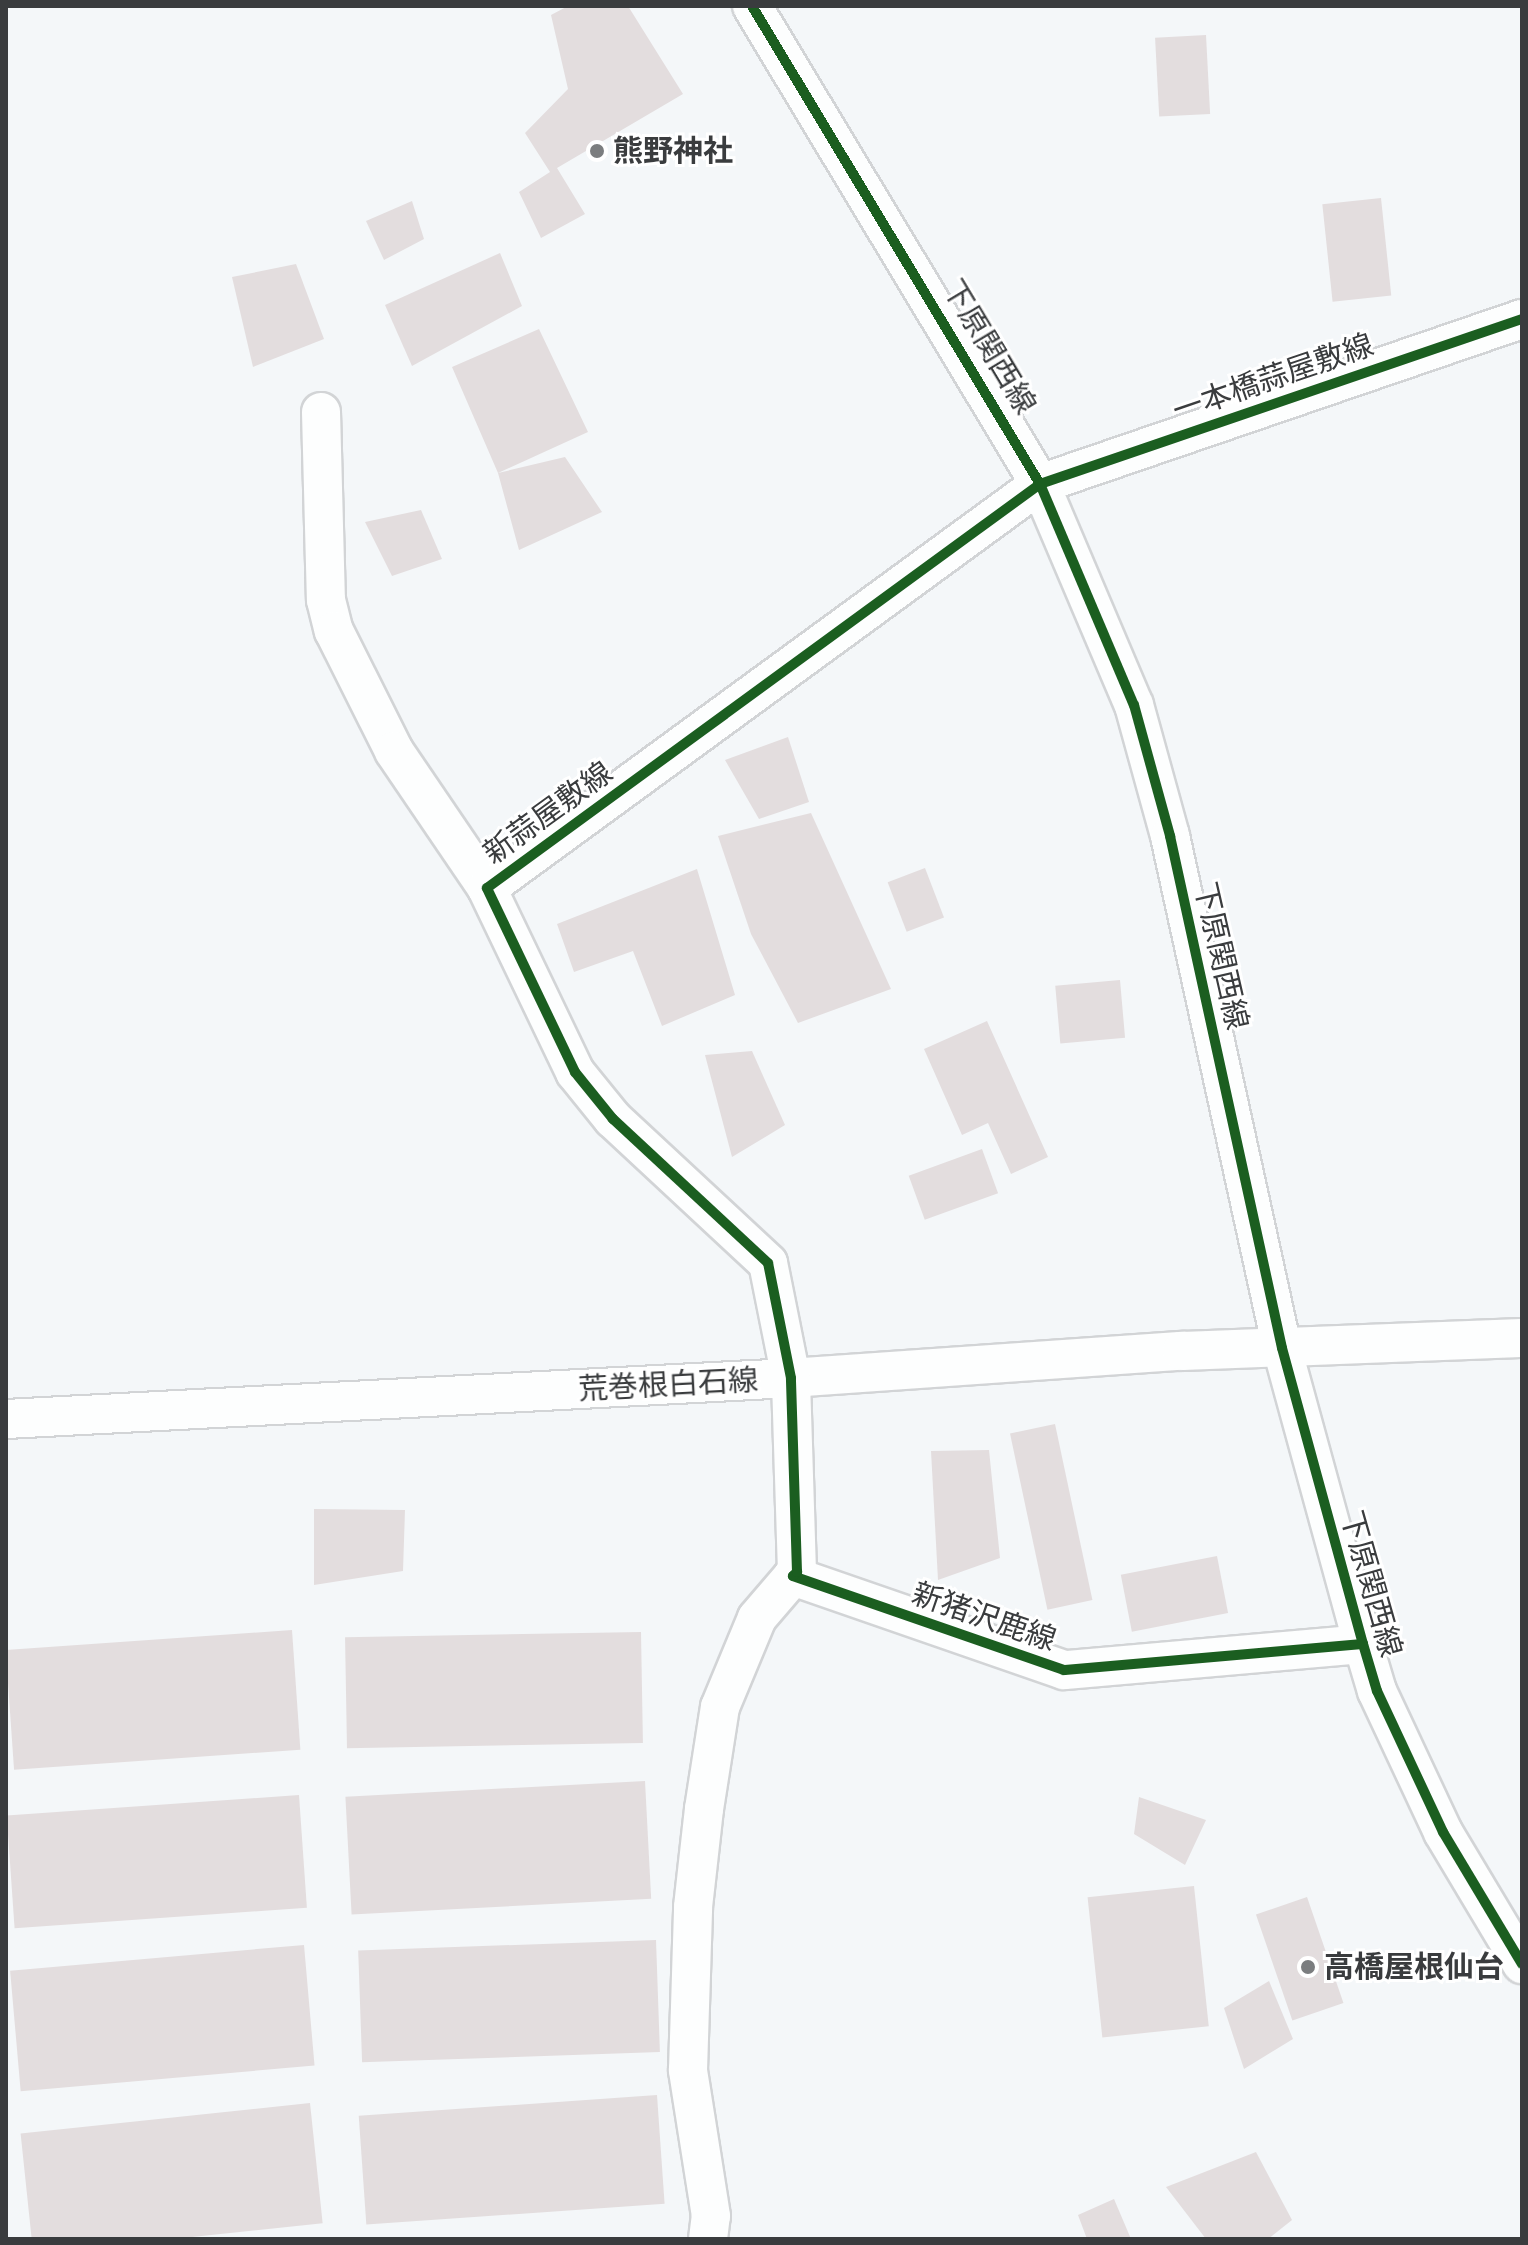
<!DOCTYPE html>
<meta charset="utf-8">
<style>
body{margin:0}
#map{position:relative;width:1528px;height:2245px;overflow:hidden;background:#f4f7f9;font-family:Figtree,"Noto Sans JP",sans-serif}
div>[style]{position:absolute}
[style*='--x']{left:calc(var(--x)*1px);top:calc(var(--y)*1px);width:calc(var(--w)*1px);rotate:calc(var(--a)*1deg)}
.building>*{inset:0;background:#e3ddde;transform-origin:0 0}
.roads{filter:drop-shadow(2px 0 #d2d4d6) drop-shadow(-2px 0 #d2d4d6) drop-shadow(0 2px #d2d4d6) drop-shadow(0 -2px #d2d4d6)}
.minor>*{height:38px;margin:-19px;padding:0 19px;transform-origin:19px;border-radius:19px;background:#fdfefe}
.cycleway>*{height:10px;margin:-5px;padding:0 5px;transform-origin:5px;border-radius:5px;background:#1b5e20}
.dots>*{width:22px;height:22px;translate:-50% -50%;box-sizing:border-box;border:4px solid #fff;border-radius:50%}
span{translate:-50% -50%;white-space:nowrap;text-align:center;line-height:1.15;-webkit-text-stroke:6px #fff;paint-order:stroke}
.poi-label{font-size:30px;color:#3a3c3e;font-weight:700}
.left{translate:0 -50%;text-align:left}
.street-label{font-size:30px;color:#3a3c3e}
.frame{position:absolute;inset:0;border:8px solid #3a3c3e;pointer-events:none}
</style>
<div id="map">
<div class="building">
<div style="clip-path:polygon(568px 6px,628px 6px,683px 94px,557px 168px,585px 214px,541px 238px,519px 192px,550px 172px,525px 133px,568px 89px,551px 15px)"></div>
<div style="left:1206px;top:35px;width:79px;height:51px;rotate:87deg"></div>
<div style="left:1381px;top:198px;width:98px;height:59px;rotate:84deg"></div>
<div style="clip-path:polygon(412px 201px,424px 239px,384px 260px,366px 221px)"></div>
<div style="clip-path:polygon(500px 253px,522px 306px,412px 366px,385px 305px)"></div>
<div style="clip-path:polygon(296px 264px,324px 339px,253px 367px,232px 277px)"></div>
<div style="clip-path:polygon(539px 329px,588px 432px,498px 473px,565px 457px,602px 512px,519px 550px,498px 473px,452px 367px)"></div>
<div style="clip-path:polygon(421px 510px,442px 559px,392px 576px,365px 522px)"></div>
<div style="clip-path:polygon(788px 737px,809px 802px,759px 819px,725px 760px)"></div>
<div style="clip-path:polygon(811px 813px,891px 989px,798px 1023px,751px 934px,718px 836px)"></div>
<div style="left:925px;top:868px;width:53px;height:40px;rotate:69deg"></div>
<div style="clip-path:polygon(697px 869px,735px 995px,662px 1026px,633px 951px,574px 972px,557px 924px)"></div>
<div style="left:1120px;top:980px;width:58px;height:65px;rotate:85deg"></div>
<div style="clip-path:polygon(987px 1021px,1048px 1157px,1011px 1174px,988px 1123px,962px 1135px,924px 1049px)"></div>
<div style="clip-path:polygon(752px 1051px,785px 1125px,732px 1157px,705px 1055px)"></div>
<div style="left:982px;top:1149px;width:47px;height:78px;rotate:70deg"></div>
<div style="left:1055px;top:1424px;width:180px;height:46px;rotate:78deg"></div>
<div style="clip-path:polygon(989px 1450px,1000px 1558px,938px 1580px,931px 1451px)"></div>
<div style="clip-path:polygon(314px 1509px,405px 1510px,403px 1571px,314px 1585px)"></div>
<div style="left:1217px;top:1556px;width:58px;height:98px;rotate:79deg"></div>
<div style="left:292px;top:1630px;width:120px;height:287px;rotate:86deg"></div>
<div style="left:641px;top:1632px;width:111px;height:296px;rotate:89deg"></div>
<div style="left:645px;top:1781px;width:118px;height:300px;rotate:87deg"></div>
<div style="left:299px;top:1795px;width:113px;height:293px;rotate:86deg"></div>
<div style="clip-path:polygon(1139px 1797px,1206px 1820px,1185px 1865px,1134px 1834px)"></div>
<div style="left:1194px;top:1886px;width:141px;height:107px;rotate:84deg"></div>
<div style="left:1307px;top:1897px;width:112px;height:54px;rotate:71deg"></div>
<div style="left:656px;top:1940px;width:112px;height:298px;rotate:88deg"></div>
<div style="left:304px;top:1945px;width:121px;height:295px;rotate:85deg"></div>
<div style="clip-path:polygon(1269px 1981px,1293px 2039px,1244px 2069px,1224px 2008px)"></div>
<div style="left:657px;top:2095px;width:109px;height:299px;rotate:86deg"></div>
<div style="left:310px;top:2103px;width:121px;height:291px;rotate:84deg"></div>
<div style="clip-path:polygon(1256px 2152px,1292px 2220px,1268px 2239px,1206px 2239px,1166px 2187px)"></div>
<div style="clip-path:polygon(1114px 2199px,1131px 2239px,1087px 2239px,1078px 2215px)"></div>
</div>
<div class="roads">
<div class="minor">
<div style="--x:752;--y:6;--w:558;--a:58.93"></div>
<div style="--x:1040;--y:484;--w:240;--a:67"></div>
<div style="--x:1134;--y:705;--w:136;--a:74.6"></div>
<div style="--x:1170;--y:836;--w:524;--a:77.66"></div>
<div style="--x:1282;--y:1348;--w:307;--a:74.7"></div>
<div style="--x:1363;--y:1644;--w:49;--a:73.4"></div>
<div style="--x:1377;--y:1691;--w:156;--a:64.9"></div>
<div style="--x:1443;--y:1832;--w:154;--a:59.1"></div>
<div style="--x:321;--y:412;--w:188;--a:88.5"></div>
<div style="--x:326;--y:600;--w:32;--a:76"></div>
<div style="--x:334;--y:631;--w:134;--a:63.4"></div>
<div style="--x:394;--y:751;--w:166;--a:55.8"></div>
<div style="--x:6;--y:1419;--w:786;--a:-2.99"></div>
<div style="--x:791;--y:1378;--w:392;--a:-4"></div>
<div style="--x:1182;--y:1351;--w:340;--a:-2.2"></div>
<div style="--x:1363;--y:1644;--w:300;--a:175"></div>
<div style="--x:1064;--y:1670;--w:287;--a:-160.9"></div>
<div style="--x:793;--y:1576;--w:6;--a:-45"></div>
<div style="--x:797;--y:1572;--w:194;--a:-91.8"></div>
<div style="--x:791;--y:1378;--w:117;--a:-101.3"></div>
<div style="--x:768;--y:1263;--w:212;--a:-137.1"></div>
<div style="--x:613;--y:1119;--w:60;--a:-129"></div>
<div style="--x:575;--y:1072;--w:204;--a:-115.6"></div>
<div style="--x:487;--y:888;--w:685;--a:-36.15"></div>
<div style="--x:1040;--y:484;--w:509;--a:-18.9"></div>
<div style="--x:708;--y:2239;--w:23;--a:-83"></div>
<div style="--x:711;--y:2216;--w:148;--a:-99"></div>
<div style="--x:688;--y:2070;--w:163;--a:-88.2"></div>
<div style="--x:693;--y:1907;--w:99;--a:-83.6"></div>
<div style="--x:704;--y:1809;--w:103;--a:-81.1"></div>
<div style="--x:720;--y:1707;--w:96;--a:-67.4"></div>
<div style="--x:757;--y:1618;--w:55;--a:-49.4"></div>
</div>
</div>
<div class="cycleway">
<div style="--x:752;--y:6;--w:558;--a:58.93"></div>
<div style="--x:1040;--y:484;--w:240;--a:67"></div>
<div style="--x:1134;--y:705;--w:136;--a:74.6"></div>
<div style="--x:1170;--y:836;--w:524;--a:77.66"></div>
<div style="--x:1282;--y:1348;--w:307;--a:74.7"></div>
<div style="--x:1363;--y:1644;--w:49;--a:73.4"></div>
<div style="--x:1377;--y:1691;--w:156;--a:64.9"></div>
<div style="--x:1443;--y:1832;--w:154;--a:59.1"></div>
<div style="--x:1363;--y:1644;--w:300;--a:175"></div>
<div style="--x:1064;--y:1670;--w:287;--a:-160.9"></div>
<div style="--x:793;--y:1576;--w:6;--a:-45"></div>
<div style="--x:797;--y:1572;--w:194;--a:-91.8"></div>
<div style="--x:791;--y:1378;--w:117;--a:-101.3"></div>
<div style="--x:768;--y:1263;--w:212;--a:-137.1"></div>
<div style="--x:613;--y:1119;--w:60;--a:-129"></div>
<div style="--x:575;--y:1072;--w:204;--a:-115.6"></div>
<div style="--x:487;--y:888;--w:685;--a:-36.15"></div>
<div style="--x:1040;--y:484;--w:509;--a:-18.9"></div>
</div>
<div class="dots">
<div style="left:597px;top:151px;background:#7b7d7f"></div>
<div style="left:1308px;top:1967px;background:#7b7d7f"></div>
</div>
<div class="poi-label">
<span class="left" style="left:613px;top:151px">熊野神社</span>
<span class="left" style="left:1324px;top:1967px">高橋屋根仙台</span>
</div>
<div class="street-label">
<span style="left:989px;top:347px;rotate:59deg">下原関西線</span>
<span style="left:1273px;top:378px;rotate:-19deg">一本橋蒜屋敷線</span>
<span style="left:548px;top:813px;rotate:-36deg">新蒜屋敷線</span>
<span style="left:1221px;top:956px;rotate:77deg">下原関西線</span>
<span style="left:668px;top:1385px;rotate:-3deg">荒巻根白石線</span>
<span style="left:1371px;top:1584px;rotate:74deg">下原関西線</span>
<span style="left:984px;top:1617px;rotate:19deg">新猪沢鹿線</span>
</div>
<div class="frame"></div>
</div>
